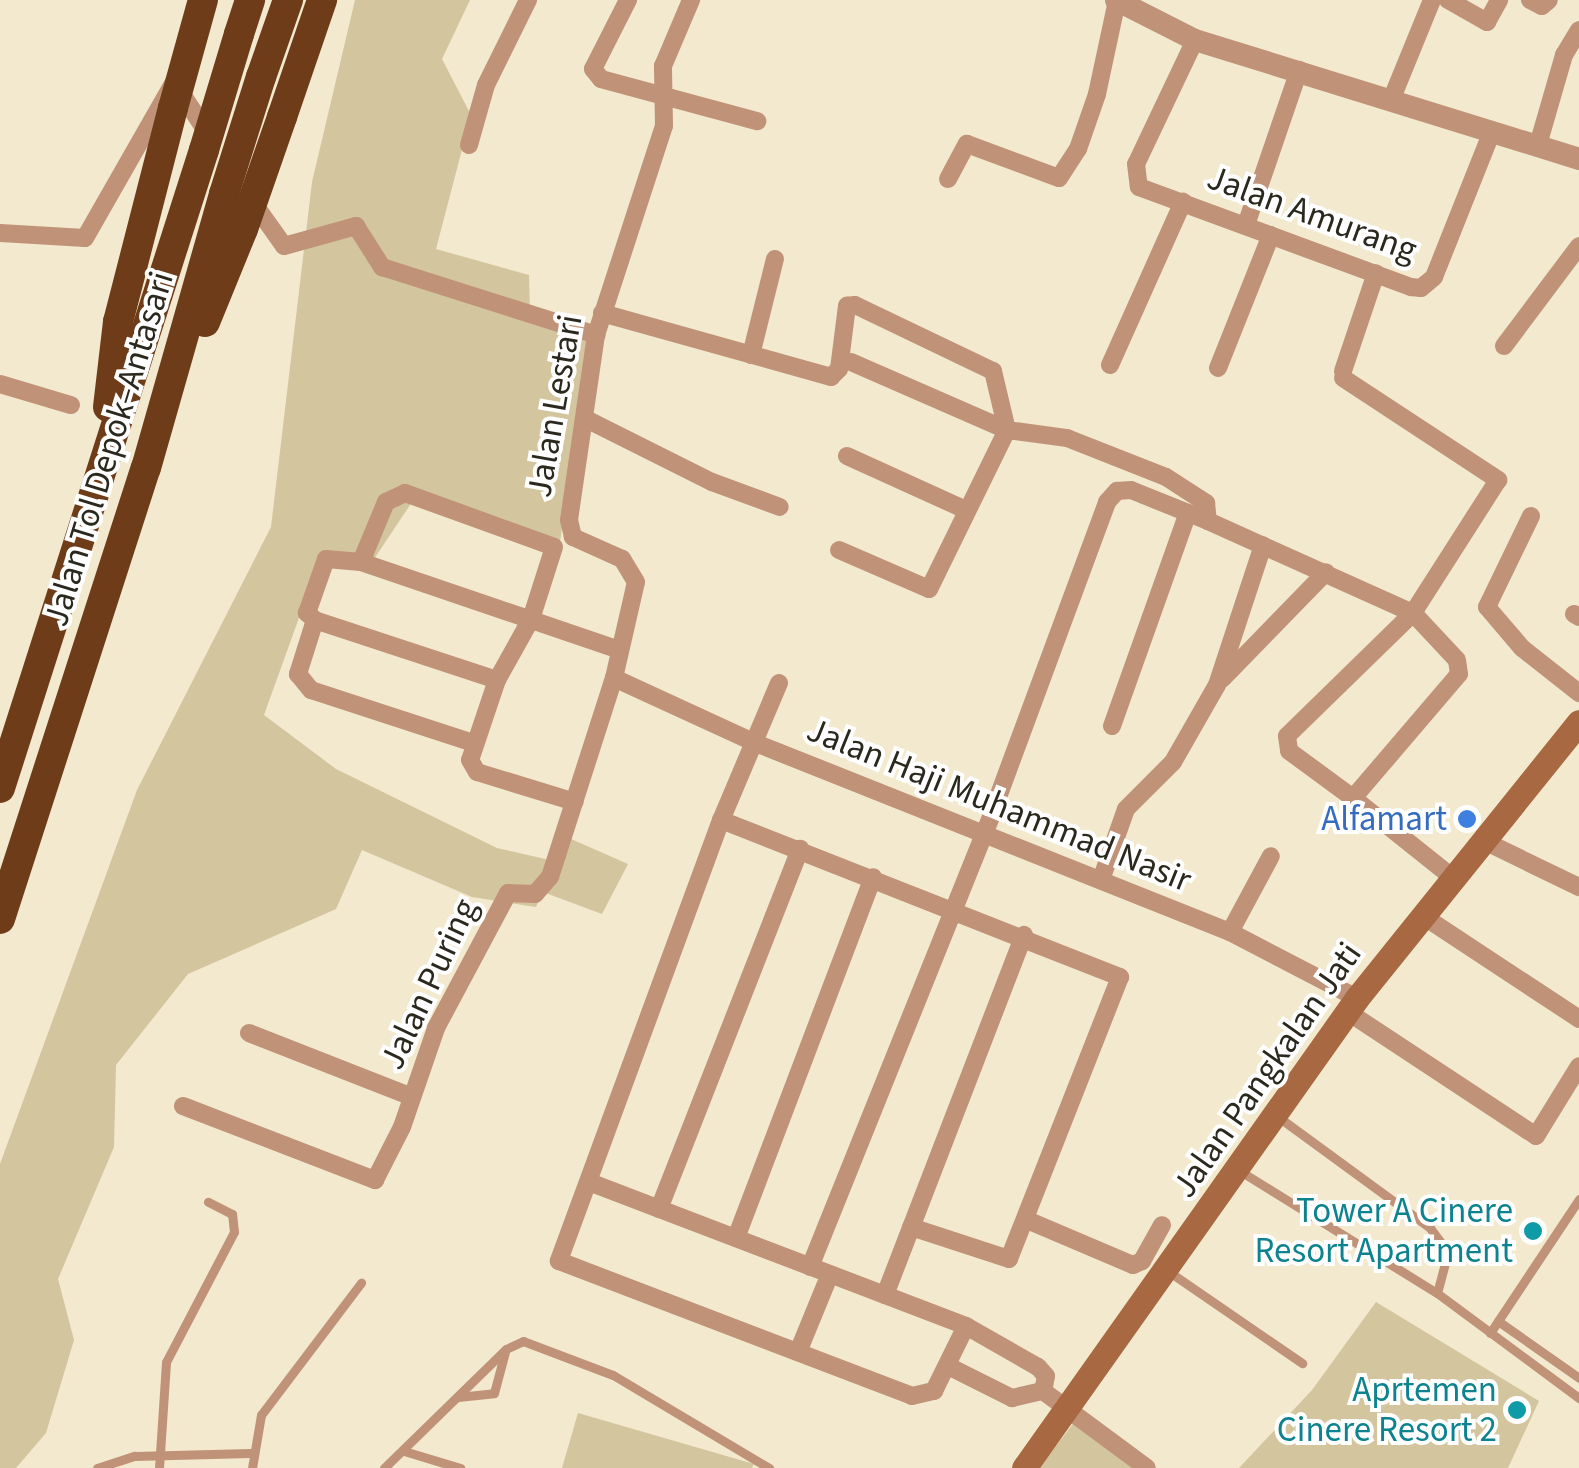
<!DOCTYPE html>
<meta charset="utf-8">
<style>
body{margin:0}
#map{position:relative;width:1579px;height:1468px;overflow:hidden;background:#f2e9ce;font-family:"Source Sans 3",sans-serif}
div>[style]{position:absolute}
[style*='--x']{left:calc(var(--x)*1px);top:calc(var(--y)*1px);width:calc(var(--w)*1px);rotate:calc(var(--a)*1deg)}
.green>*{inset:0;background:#d3c59d}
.service>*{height:9px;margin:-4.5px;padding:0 4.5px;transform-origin:4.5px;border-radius:4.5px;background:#c09379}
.minor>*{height:18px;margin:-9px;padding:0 9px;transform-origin:9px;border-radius:9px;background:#c09379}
.tertiary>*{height:22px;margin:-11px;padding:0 11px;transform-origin:11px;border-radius:11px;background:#c09379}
.secondary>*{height:25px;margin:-12.5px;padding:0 12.5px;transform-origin:12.5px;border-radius:12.5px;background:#a86841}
.motorway>*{height:30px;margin:-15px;padding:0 15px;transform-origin:15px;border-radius:15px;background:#6f3c19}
.motorway-bridge>*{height:30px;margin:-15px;padding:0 15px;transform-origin:15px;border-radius:15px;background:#6f3c19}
.dots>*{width:28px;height:28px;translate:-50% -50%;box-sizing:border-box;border:5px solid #fff;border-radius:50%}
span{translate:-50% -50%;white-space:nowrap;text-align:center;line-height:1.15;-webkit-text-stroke:8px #fff;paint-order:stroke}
.street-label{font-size:35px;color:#2b281e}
.shop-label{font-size:35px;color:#366cbe}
.right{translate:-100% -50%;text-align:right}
.culture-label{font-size:35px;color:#0d838f}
</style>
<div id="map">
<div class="green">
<div style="clip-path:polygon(355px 0,470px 0,442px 59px,471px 115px,436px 249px,529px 275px,530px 315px,589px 339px,559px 549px,416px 496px,368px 568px,323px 551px,264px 715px,336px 769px,497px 848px,554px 861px,562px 835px,628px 864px,602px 914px,543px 892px,536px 907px,472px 897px,362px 850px,336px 909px,188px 974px,116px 1065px,114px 1147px,58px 1279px,74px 1340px,46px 1433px,16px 1468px,0 1468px,0 1164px,137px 790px,271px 527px,312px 182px)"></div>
<div style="clip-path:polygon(1376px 1302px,1539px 1401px,1508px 1468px,1239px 1468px,1312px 1390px)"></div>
<div style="clip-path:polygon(578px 1413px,754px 1464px,752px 1468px,562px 1468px)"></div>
<div style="clip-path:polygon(1076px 1420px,1155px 1468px,1039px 1468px)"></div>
</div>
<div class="service">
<div style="--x:1277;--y:1116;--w:190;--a:36.2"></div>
<div style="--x:1430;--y:1228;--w:30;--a:53"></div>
<div style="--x:1448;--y:1252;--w:42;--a:105"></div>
<div style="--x:1240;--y:1171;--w:232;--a:31.8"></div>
<div style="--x:1437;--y:1293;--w:177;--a:36.5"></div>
<div style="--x:1168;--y:1271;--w:163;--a:34.5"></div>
<div style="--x:1498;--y:1321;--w:99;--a:35.1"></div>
<div style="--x:1490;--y:1333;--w:161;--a:-56.4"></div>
<div style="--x:458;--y:1397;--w:36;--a:-6"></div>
<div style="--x:494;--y:1393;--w:42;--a:-75"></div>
<div style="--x:404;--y:1451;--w:59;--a:16.9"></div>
<div style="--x:97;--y:1468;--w:40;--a:-18"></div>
<div style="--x:135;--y:1456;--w:115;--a:-1.5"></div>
<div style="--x:159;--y:1468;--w:106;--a:-86.2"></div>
<div style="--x:166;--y:1362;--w:147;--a:-62.4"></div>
<div style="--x:234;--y:1232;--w:18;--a:-96"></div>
<div style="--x:232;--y:1214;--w:27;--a:-153"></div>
<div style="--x:252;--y:1468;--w:54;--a:-80.4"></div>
<div style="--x:261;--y:1415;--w:166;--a:-52.9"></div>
<div style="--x:384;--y:1468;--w:170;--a:-44.3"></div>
<div style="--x:506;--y:1349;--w:19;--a:-25"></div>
<div style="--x:523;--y:1341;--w:96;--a:20.7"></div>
<div style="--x:613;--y:1375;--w:182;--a:30.8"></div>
</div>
<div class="minor">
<div style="--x:628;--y:0;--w:77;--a:116.9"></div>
<div style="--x:593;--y:69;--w:13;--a:51"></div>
<div style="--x:601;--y:79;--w:162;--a:15.1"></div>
<div style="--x:1448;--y:0;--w:45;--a:29.4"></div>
<div style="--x:1487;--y:22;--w:25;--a:-61"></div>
<div style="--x:1530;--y:0;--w:13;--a:27"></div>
<div style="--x:1542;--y:6;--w:9;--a:-41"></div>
<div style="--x:1195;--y:40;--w:137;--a:115.4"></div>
<div style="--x:1136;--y:164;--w:23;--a:83"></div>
<div style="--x:1139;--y:187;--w:290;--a:20.2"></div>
<div style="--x:1411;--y:287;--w:10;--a:6"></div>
<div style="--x:1421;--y:288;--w:17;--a:-40"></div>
<div style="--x:1434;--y:277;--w:157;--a:-68.3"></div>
<div style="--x:1392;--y:98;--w:106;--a:-67.8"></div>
<div style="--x:469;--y:145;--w:62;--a:-74.2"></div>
<div style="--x:486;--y:85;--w:95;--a:-63.7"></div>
<div style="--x:1538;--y:145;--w:94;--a:-73.9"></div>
<div style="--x:1564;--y:55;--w:29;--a:-59"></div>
<div style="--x:948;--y:179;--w:40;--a:-62"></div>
<div style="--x:967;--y:144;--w:98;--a:20.3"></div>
<div style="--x:1059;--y:178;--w:35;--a:-57"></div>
<div style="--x:1078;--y:149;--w:58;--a:-70.9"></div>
<div style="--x:1097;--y:94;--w:95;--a:-77.9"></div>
<div style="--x:252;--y:201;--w:55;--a:54.6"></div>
<div style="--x:284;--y:246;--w:75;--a:-15.5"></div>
<div style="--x:356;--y:226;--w:49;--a:57.6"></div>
<div style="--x:382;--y:267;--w:225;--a:17.6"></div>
<div style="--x:1246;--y:225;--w:164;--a:-71.1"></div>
<div style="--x:0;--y:233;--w:85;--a:3.4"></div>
<div style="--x:85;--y:238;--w:180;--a:-60.3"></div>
<div style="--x:174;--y:82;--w:66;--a:56.8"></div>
<div style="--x:602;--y:313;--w:238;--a:15.6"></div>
<div style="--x:831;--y:377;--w:11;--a:-45"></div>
<div style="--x:839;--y:369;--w:64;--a:-82.8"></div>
<div style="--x:847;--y:306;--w:8;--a:-7"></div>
<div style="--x:855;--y:305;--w:153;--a:25.6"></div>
<div style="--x:993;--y:371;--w:61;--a:76.7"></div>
<div style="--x:1007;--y:430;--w:177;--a:116.1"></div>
<div style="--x:929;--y:589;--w:98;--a:-156.6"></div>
<div style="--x:1504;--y:346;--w:125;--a:-53.1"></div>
<div style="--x:751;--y:355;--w:99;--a:-76"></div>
<div style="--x:851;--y:362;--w:170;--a:23.6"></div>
<div style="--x:1007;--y:430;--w:61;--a:7.6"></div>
<div style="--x:1067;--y:438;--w:106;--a:21.5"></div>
<div style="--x:1166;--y:477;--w:48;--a:33"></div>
<div style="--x:1206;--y:503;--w:18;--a:84"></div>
<div style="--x:1208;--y:521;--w:225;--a:24.2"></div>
<div style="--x:1413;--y:613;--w:64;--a:46.9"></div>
<div style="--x:1457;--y:660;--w:14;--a:82"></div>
<div style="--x:1459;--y:674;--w:163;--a:130.5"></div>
<div style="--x:1353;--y:798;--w:127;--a:38.6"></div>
<div style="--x:1110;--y:365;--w:179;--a:-65.9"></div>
<div style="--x:1218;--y:368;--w:143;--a:-68.3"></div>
<div style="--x:1343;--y:371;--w:103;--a:-71.4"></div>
<div style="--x:1343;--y:378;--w:186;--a:33.3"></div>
<div style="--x:1498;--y:480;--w:158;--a:122.6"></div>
<div style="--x:1413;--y:613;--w:176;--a:135.7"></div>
<div style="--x:1287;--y:736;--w:15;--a:82"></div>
<div style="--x:1289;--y:751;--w:79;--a:36.3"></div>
<div style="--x:0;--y:384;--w:74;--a:16.5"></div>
<div style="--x:588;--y:420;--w:139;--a:26.6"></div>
<div style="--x:712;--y:482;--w:72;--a:20.2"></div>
<div style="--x:847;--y:456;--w:131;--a:24.4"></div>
<div style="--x:1531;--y:516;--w:101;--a:115.8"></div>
<div style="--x:1487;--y:607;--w:54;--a:49.5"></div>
<div style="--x:1522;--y:648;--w:73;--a:38.3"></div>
<div style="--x:361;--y:562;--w:65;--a:-67.4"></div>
<div style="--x:386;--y:502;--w:21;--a:-25"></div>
<div style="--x:405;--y:493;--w:158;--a:19.9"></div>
<div style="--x:554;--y:547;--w:76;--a:107.7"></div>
<div style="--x:531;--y:619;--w:70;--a:119.1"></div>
<div style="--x:497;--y:680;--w:84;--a:108.6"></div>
<div style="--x:470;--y:760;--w:14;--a:60"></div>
<div style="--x:477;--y:772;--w:102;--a:17"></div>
<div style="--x:1574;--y:614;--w:6;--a:31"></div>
<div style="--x:315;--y:620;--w:57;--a:107.5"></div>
<div style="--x:298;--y:674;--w:21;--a:51"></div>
<div style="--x:311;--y:690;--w:170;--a:18.1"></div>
<div style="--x:614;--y:678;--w:153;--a:24.7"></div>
<div style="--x:753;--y:742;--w:513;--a:21.72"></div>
<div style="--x:1230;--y:932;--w:143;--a:27.5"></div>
<div style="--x:1222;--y:679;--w:149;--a:-45.8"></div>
<div style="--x:497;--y:680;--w:192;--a:-161.8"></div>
<div style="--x:315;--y:620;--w:11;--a:-139"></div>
<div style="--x:307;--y:613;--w:57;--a:-70.6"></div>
<div style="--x:326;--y:559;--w:35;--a:5"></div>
<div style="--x:361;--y:562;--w:270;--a:18.8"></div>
<div style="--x:779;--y:683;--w:149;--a:112.9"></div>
<div style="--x:721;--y:820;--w:470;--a:110.2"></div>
<div style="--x:559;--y:1261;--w:378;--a:20.9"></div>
<div style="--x:912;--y:1396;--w:23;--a:-13"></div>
<div style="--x:934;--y:1391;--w:72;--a:-63.8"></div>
<div style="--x:1112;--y:726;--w:226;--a:-70.4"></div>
<div style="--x:721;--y:820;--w:429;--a:21.5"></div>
<div style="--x:1120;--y:977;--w:303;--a:111.5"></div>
<div style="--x:1009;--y:1259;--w:103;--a:-161.9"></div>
<div style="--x:1482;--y:840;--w:108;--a:25.9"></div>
<div style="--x:1101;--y:880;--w:75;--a:-70.6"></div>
<div style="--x:1126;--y:809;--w:66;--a:-45"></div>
<div style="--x:1173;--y:762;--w:89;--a:-60.3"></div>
<div style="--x:1217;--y:685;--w:147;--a:-71.8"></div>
<div style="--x:1423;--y:916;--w:187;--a:33.4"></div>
<div style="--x:1230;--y:932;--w:86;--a:-61.7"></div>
<div style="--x:1348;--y:1012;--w:225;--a:33.4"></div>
<div style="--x:1536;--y:1136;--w:82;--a:-58.4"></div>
<div style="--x:249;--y:1033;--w:175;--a:21.4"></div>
<div style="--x:183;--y:1106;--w:206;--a:21.1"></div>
<div style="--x:375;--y:1180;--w:59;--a:-63"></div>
<div style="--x:402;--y:1127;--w:105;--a:-71"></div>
<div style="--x:436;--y:1028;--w:153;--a:-61.9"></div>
<div style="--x:508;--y:893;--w:27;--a:2"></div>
<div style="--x:535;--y:894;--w:23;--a:-49"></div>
<div style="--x:550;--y:877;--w:209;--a:-72.2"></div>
<div style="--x:614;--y:678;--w:98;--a:-77.1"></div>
<div style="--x:636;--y:582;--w:27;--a:-121"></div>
<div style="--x:622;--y:559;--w:54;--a:-155.8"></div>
<div style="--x:573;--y:537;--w:17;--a:-103"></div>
<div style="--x:569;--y:520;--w:187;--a:-81.7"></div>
<div style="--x:596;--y:335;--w:220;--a:-72"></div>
<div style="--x:664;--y:126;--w:60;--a:-91"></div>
<div style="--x:663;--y:66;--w:72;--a:-67"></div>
<div style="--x:589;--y:1182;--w:404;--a:20.9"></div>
<div style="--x:966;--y:1326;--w:83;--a:29.7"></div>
<div style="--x:1038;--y:1367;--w:12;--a:48"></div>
<div style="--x:1046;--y:1376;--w:15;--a:101"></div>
<div style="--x:659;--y:1209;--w:387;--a:-68.6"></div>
<div style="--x:1027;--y:1220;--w:115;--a:23"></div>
<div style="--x:1133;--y:1265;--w:10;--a:-24"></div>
<div style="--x:1142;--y:1261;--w:41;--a:-60.9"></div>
<div style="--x:736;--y:1238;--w:386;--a:-69.2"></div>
<div style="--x:810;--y:1267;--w:486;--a:-68.1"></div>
<div style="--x:991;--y:816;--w:335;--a:-69.7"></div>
<div style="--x:1107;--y:502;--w:15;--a:-48"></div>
<div style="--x:1117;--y:491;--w:14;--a:-4"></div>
<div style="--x:1131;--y:490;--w:83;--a:21.9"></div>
<div style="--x:885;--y:1295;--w:386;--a:-68.9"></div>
<div style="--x:798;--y:1352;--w:84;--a:-67.7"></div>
<div style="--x:948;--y:1366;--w:72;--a:26.6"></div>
<div style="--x:1012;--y:1398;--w:32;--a:-13"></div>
<div style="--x:1043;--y:1391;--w:129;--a:36.5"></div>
</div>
<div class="tertiary">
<div style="--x:1116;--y:0;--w:89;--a:26.9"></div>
<div style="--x:1195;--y:40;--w:402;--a:17.2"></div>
</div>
<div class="secondary">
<div style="--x:1024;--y:1468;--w:576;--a:-54.68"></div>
<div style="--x:1357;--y:998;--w:354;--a:-51.2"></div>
</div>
<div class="motorway">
<div style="--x:239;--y:34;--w:36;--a:-72"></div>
<div style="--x:261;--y:77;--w:82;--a:-70.7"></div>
<div style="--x:282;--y:117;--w:124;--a:-71.1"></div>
<div style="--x:205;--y:322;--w:100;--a:-67.8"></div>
<div style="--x:108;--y:407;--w:86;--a:-83.3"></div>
<div style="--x:118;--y:322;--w:221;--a:-75.6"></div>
<div style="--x:0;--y:788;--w:670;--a:-72.27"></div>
<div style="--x:0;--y:919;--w:474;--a:-72.1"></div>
<div style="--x:146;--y:468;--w:285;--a:-74.1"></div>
</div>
<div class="motorway-bridge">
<div style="--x:173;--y:108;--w:112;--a:-74.5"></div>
<div style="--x:204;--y:150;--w:121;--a:-73.2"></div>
<div style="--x:224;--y:194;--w:123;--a:-72.5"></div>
<div style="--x:243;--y:229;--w:119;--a:-70.8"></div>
</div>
<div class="dots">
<div style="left:1467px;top:819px;background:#3f7fe0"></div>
<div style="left:1533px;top:1231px;background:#0f9aa8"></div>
<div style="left:1517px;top:1410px;background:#0f9aa8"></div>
</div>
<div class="street-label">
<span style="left:1312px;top:214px;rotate:20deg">Jalan Amurang</span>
<span style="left:555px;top:406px;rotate:-80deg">Jalan Lestari</span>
<span style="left:109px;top:449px;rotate:-73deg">Jalan Tol Depok–Antasari</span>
<span style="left:999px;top:805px;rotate:22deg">Jalan Haji Muhammad Nasir</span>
<span style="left:429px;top:984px;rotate:-65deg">Jalan Puring</span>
<span style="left:1267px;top:1070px;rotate:-55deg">Jalan Pangkalan Jati</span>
</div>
<div class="shop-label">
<span class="right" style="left:1447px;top:819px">Alfamart</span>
</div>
<div class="culture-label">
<span class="right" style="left:1513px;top:1231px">Tower A Cinere<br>Resort Apartment</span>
<span class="right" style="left:1497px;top:1410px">Aprtemen<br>Cinere Resort 2</span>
</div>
</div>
